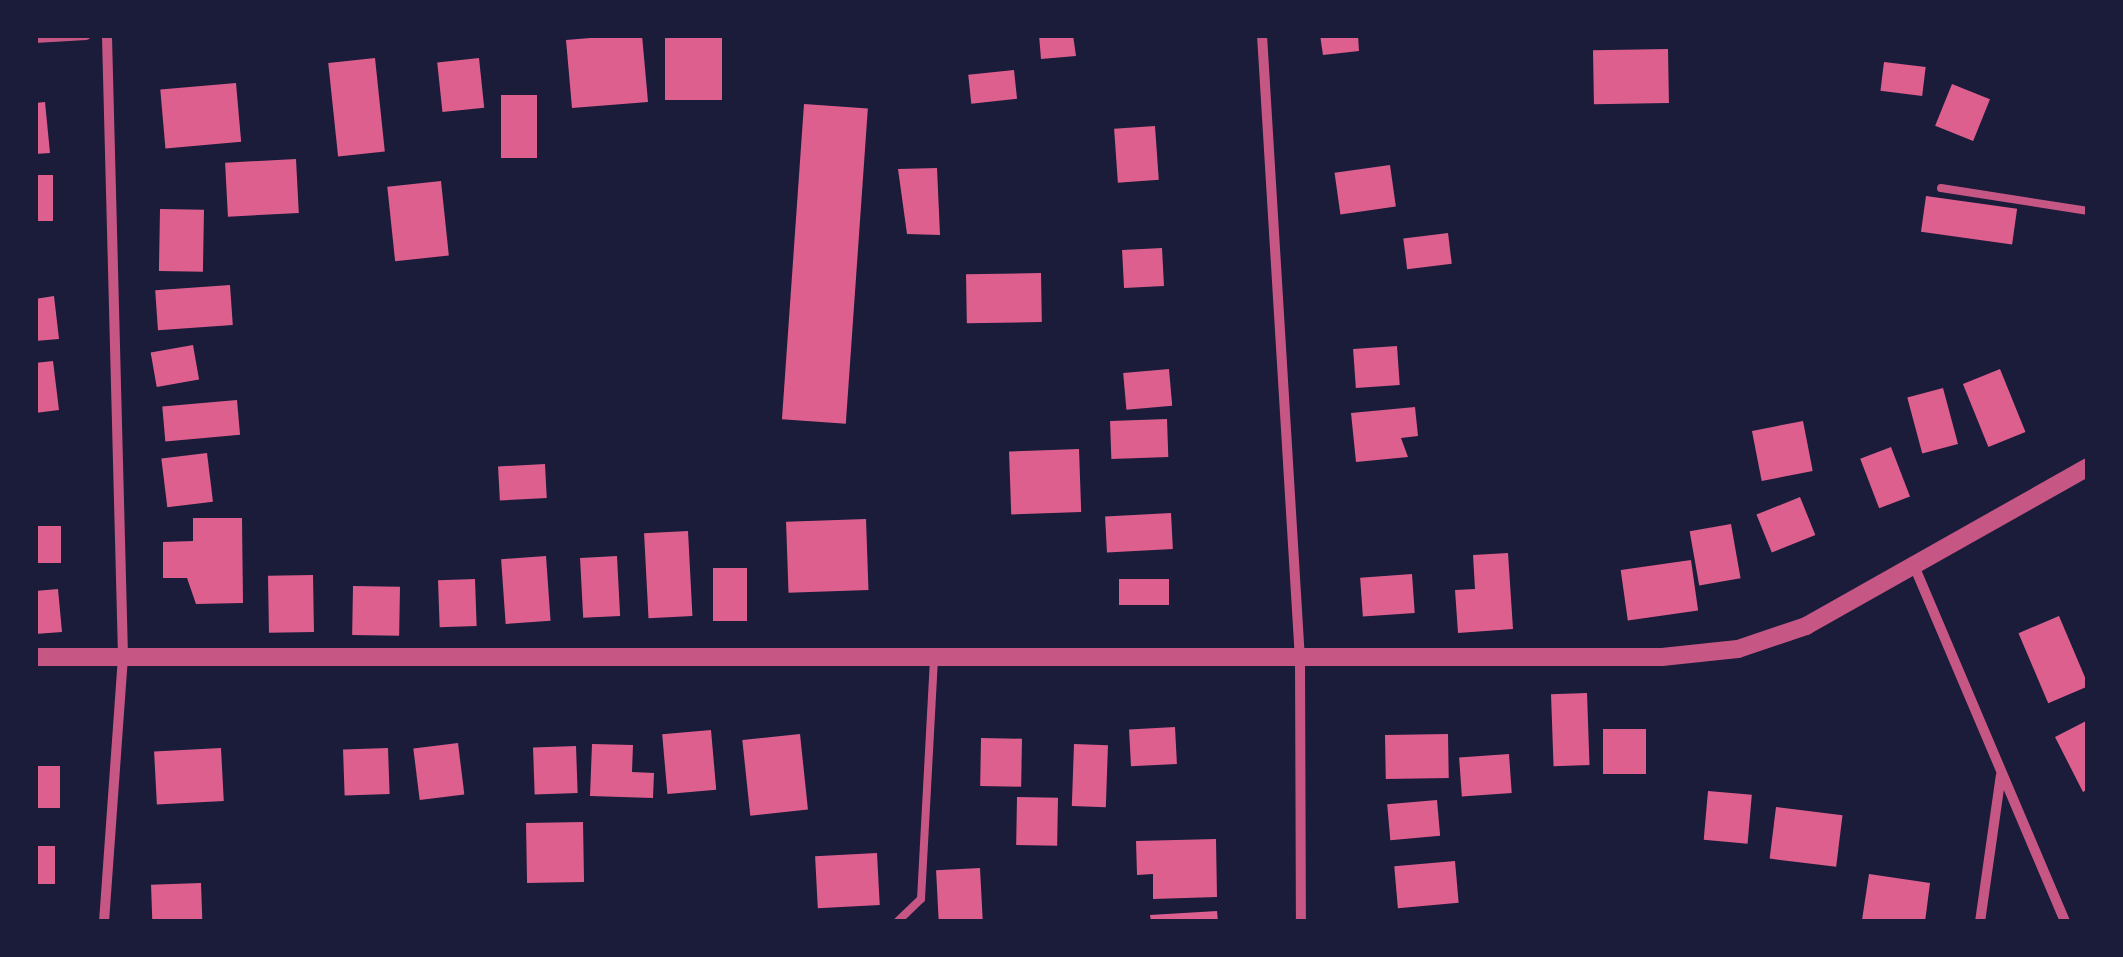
<!DOCTYPE html>
<style>
body{margin:0}
#map{position:relative;width:2123px;height:957px;overflow:hidden;background:#1b1b3a;font-family:"Roboto Condensed",sans-serif}
div>[style]{position:absolute}
[style*='--x']{left:calc(var(--x)*1px);top:calc(var(--y)*1px);width:calc(var(--w)*1px);rotate:calc(var(--a)*1deg)}
.building>*{inset:0;background:#dd5f8e;transform-origin:0 0}
.service>*{height:8px;margin:-4px;padding:0 4px;transform-origin:4px;border-radius:4px;background:#c65784}
.minor>*{height:10px;margin:-5px;padding:0 5px;transform-origin:5px;border-radius:5px;background:#c65784}
.tertiary>*{height:18px;margin:-9px;padding:0 9px;transform-origin:9px;border-radius:9px;background:#c65784}
span{translate:-50% -50%;white-space:nowrap;text-align:center;line-height:1.15;-webkit-text-stroke:8px #1b1b3a;paint-order:stroke}
.frame{position:absolute;inset:0;border:38px solid #1b1b3a;pointer-events:none}
</style>
<div id="map">
<div class="building">
<div style="clip-path:polygon(626px 35px,642px 35px,648px 102px,572px 108px,566px 40px)"></div>
<div style="left:665px;top:35px;width:57px;height:65px"></div>
<div style="clip-path:polygon(1039px 35px,1073px 35px,1076px 56px,1041px 59px)"></div>
<div style="clip-path:polygon(1320px 35px,1358px 35px,1359px 51px,1323px 55px)"></div>
<div style="left:1668px;top:49px;width:54px;height:75px;rotate:89deg"></div>
<div style="left:375px;top:58px;width:94px;height:47px;rotate:84deg"></div>
<div style="left:479px;top:58px;width:50px;height:42px;rotate:84deg"></div>
<div style="left:1884px;top:62px;width:42px;height:29px;rotate:7deg"></div>
<div style="left:1014px;top:70px;width:29px;height:46px;rotate:84deg"></div>
<div style="left:236px;top:83px;width:59px;height:76px;rotate:85deg"></div>
<div style="left:1952px;top:84px;width:41px;height:45px;rotate:22deg"></div>
<div style="left:501px;top:95px;width:36px;height:63px"></div>
<div style="clip-path:polygon(45px 102px,50px 153px,35px 154px,35px 103px)"></div>
<div style="left:804px;top:104px;width:64px;height:316px;rotate:4deg"></div>
<div style="left:1155px;top:126px;width:54px;height:41px;rotate:86deg"></div>
<div style="left:296px;top:159px;width:54px;height:71px;rotate:87deg"></div>
<div style="left:1390px;top:165px;width:42px;height:56px;rotate:82deg"></div>
<div style="clip-path:polygon(937px 168px,940px 235px,907px 234px,898px 169px)"></div>
<div style="left:35px;top:175px;width:18px;height:46px"></div>
<div style="left:441px;top:181px;width:75px;height:54px;rotate:84deg"></div>
<div style="left:1926px;top:196px;width:92px;height:36px;rotate:8deg"></div>
<div style="left:160px;top:209px;width:44px;height:62px;rotate:1deg"></div>
<div style="left:1448px;top:233px;width:31px;height:45px;rotate:83deg"></div>
<div style="left:1162px;top:248px;width:38px;height:40px;rotate:87deg"></div>
<div style="left:1041px;top:273px;width:49px;height:75px;rotate:89deg"></div>
<div style="left:230px;top:285px;width:40px;height:75px;rotate:86deg"></div>
<div style="clip-path:polygon(54px 296px,59px 339px,35px 341px,35px 299px)"></div>
<div style="left:193px;top:345px;width:35px;height:43px;rotate:80deg"></div>
<div style="left:1397px;top:346px;width:39px;height:44px;rotate:86deg"></div>
<div style="clip-path:polygon(53px 361px,59px 410px,35px 413px,35px 363px)"></div>
<div style="left:1169px;top:369px;width:37px;height:46px;rotate:85deg"></div>
<div style="left:2000px;top:369px;width:68px;height:40px;rotate:68deg"></div>
<div style="left:1943px;top:388px;width:58px;height:37px;rotate:75deg"></div>
<div style="left:237px;top:400px;width:35px;height:75px;rotate:85deg"></div>
<div style="clip-path:polygon(1415px 407px,1418px 436px,1401px 438px,1408px 457px,1356px 462px,1351px 413px)"></div>
<div style="left:1167px;top:419px;width:38px;height:57px;rotate:88deg"></div>
<div style="left:1803px;top:421px;width:51px;height:52px;rotate:79deg"></div>
<div style="left:1891px;top:447px;width:53px;height:33px;rotate:69deg"></div>
<div style="left:1079px;top:449px;width:63px;height:70px;rotate:88deg"></div>
<div style="left:207px;top:453px;width:49px;height:46px;rotate:83deg"></div>
<div style="left:545px;top:464px;width:34px;height:47px;rotate:87deg"></div>
<div style="left:1800px;top:497px;width:41px;height:47px;rotate:68deg"></div>
<div style="left:1171px;top:513px;width:36px;height:66px;rotate:87deg"></div>
<div style="clip-path:polygon(193px 518px,242px 518px,243px 603px,196px 604px,187px 578px,163px 578px,163px 542px,193px 541px)"></div>
<div style="left:866px;top:519px;width:71px;height:80px;rotate:88deg"></div>
<div style="left:1731px;top:524px;width:55px;height:42px;rotate:80deg"></div>
<div style="left:35px;top:526px;width:26px;height:37px"></div>
<div style="left:688px;top:531px;width:85px;height:44px;rotate:87deg"></div>
<div style="clip-path:polygon(1508px 553px,1513px 629px,1458px 633px,1455px 590px,1475px 589px,1473px 555px)"></div>
<div style="left:546px;top:556px;width:65px;height:45px;rotate:86deg"></div>
<div style="left:617px;top:556px;width:60px;height:37px;rotate:87deg"></div>
<div style="left:1691px;top:560px;width:51px;height:71px;rotate:82deg"></div>
<div style="left:713px;top:568px;width:34px;height:53px"></div>
<div style="left:1412px;top:574px;width:39px;height:52px;rotate:86deg"></div>
<div style="left:313px;top:575px;width:57px;height:45px;rotate:89deg"></div>
<div style="left:475px;top:579px;width:47px;height:37px;rotate:88deg"></div>
<div style="left:1169px;top:579px;width:26px;height:50px;rotate:90deg"></div>
<div style="left:353px;top:586px;width:47px;height:49px;rotate:1deg"></div>
<div style="clip-path:polygon(58px 589px,62px 632px,35px 634px,35px 591px)"></div>
<div style="left:2059px;top:616px;width:76px;height:44px;rotate:67deg"></div>
<div style="left:1587px;top:693px;width:72px;height:36px;rotate:88deg"></div>
<div style="clip-path:polygon(2088px 720px,2088px 789px,2083px 792px,2055px 737px)"></div>
<div style="left:1175px;top:727px;width:37px;height:46px;rotate:87deg"></div>
<div style="left:1603px;top:729px;width:43px;height:45px"></div>
<div style="left:711px;top:730px;width:60px;height:49px;rotate:85deg"></div>
<div style="left:800px;top:734px;width:76px;height:58px;rotate:84deg"></div>
<div style="left:1448px;top:734px;width:44px;height:63px;rotate:89deg"></div>
<div style="left:981px;top:738px;width:41px;height:48px;rotate:1deg"></div>
<div style="left:458px;top:743px;width:52px;height:45px;rotate:83deg"></div>
<div style="clip-path:polygon(592px 744px,633px 745px,632px 772px,654px 773px,653px 798px,590px 796px)"></div>
<div style="left:1074px;top:744px;width:34px;height:62px;rotate:2deg"></div>
<div style="left:576px;top:746px;width:47px;height:43px;rotate:88deg"></div>
<div style="left:221px;top:748px;width:53px;height:67px;rotate:87deg"></div>
<div style="left:388px;top:748px;width:46px;height:45px;rotate:88deg"></div>
<div style="left:1509px;top:754px;width:39px;height:50px;rotate:86deg"></div>
<div style="left:35px;top:766px;width:25px;height:42px"></div>
<div style="left:1708px;top:791px;width:44px;height:49px;rotate:5deg"></div>
<div style="left:1017px;top:797px;width:41px;height:48px;rotate:1deg"></div>
<div style="left:1437px;top:800px;width:36px;height:50px;rotate:85deg"></div>
<div style="left:1776px;top:807px;width:67px;height:52px;rotate:7deg"></div>
<div style="left:583px;top:822px;width:60px;height:57px;rotate:89deg"></div>
<div style="clip-path:polygon(1216px 839px,1217px 897px,1153px 899px,1153px 874px,1137px 875px,1136px 841px)"></div>
<div style="left:35px;top:846px;width:20px;height:38px"></div>
<div style="left:877px;top:853px;width:52px;height:62px;rotate:87deg"></div>
<div style="left:1455px;top:861px;width:42px;height:61px;rotate:85deg"></div>
<div style="left:980px;top:868px;width:54px;height:44px;rotate:87deg"></div>
<div style="clip-path:polygon(1869px 874px,1930px 883px,1925px 922px,1862px 920px)"></div>
<div style="left:201px;top:883px;width:38px;height:50px;rotate:88deg"></div>
<div style="clip-path:polygon(1217px 911px,1218px 922px,1151px 922px,1150px 915px)"></div>
</div>
<div class="service">
<div style="--x:1941;--y:188;--w:149;--a:8.9"></div>
<div style="--x:897;--y:922;--w:33;--a:-44"></div>
<div style="--x:921;--y:899;--w:241;--a:-86.9"></div>
</div>
<div class="minor">
<div style="--x:1262;--y:35;--w:626;--a:86.52"></div>
<div style="--x:1300;--y:660;--w:262;--a:89.8"></div>
<div style="--x:35;--y:38;--w:51;--a:-3.4"></div>
<div style="--x:1915;--y:568;--w:384;--a:67"></div>
<div style="--x:104;--y:922;--w:267;--a:-85.9"></div>
<div style="--x:123;--y:656;--w:621;--a:-91.48"></div>
<div style="--x:1980;--y:922;--w:148;--a:-81.9"></div>
</div>
<div class="tertiary">
<div style="--x:35;--y:657;--w:1627;--a:0"></div>
<div style="--x:1662;--y:657;--w:76;--a:-6"></div>
<div style="--x:1738;--y:649;--w:72;--a:-18.7"></div>
<div style="--x:1806;--y:626;--w:324;--a:-29.4"></div>
</div>
<div class="frame"></div>
</div>
